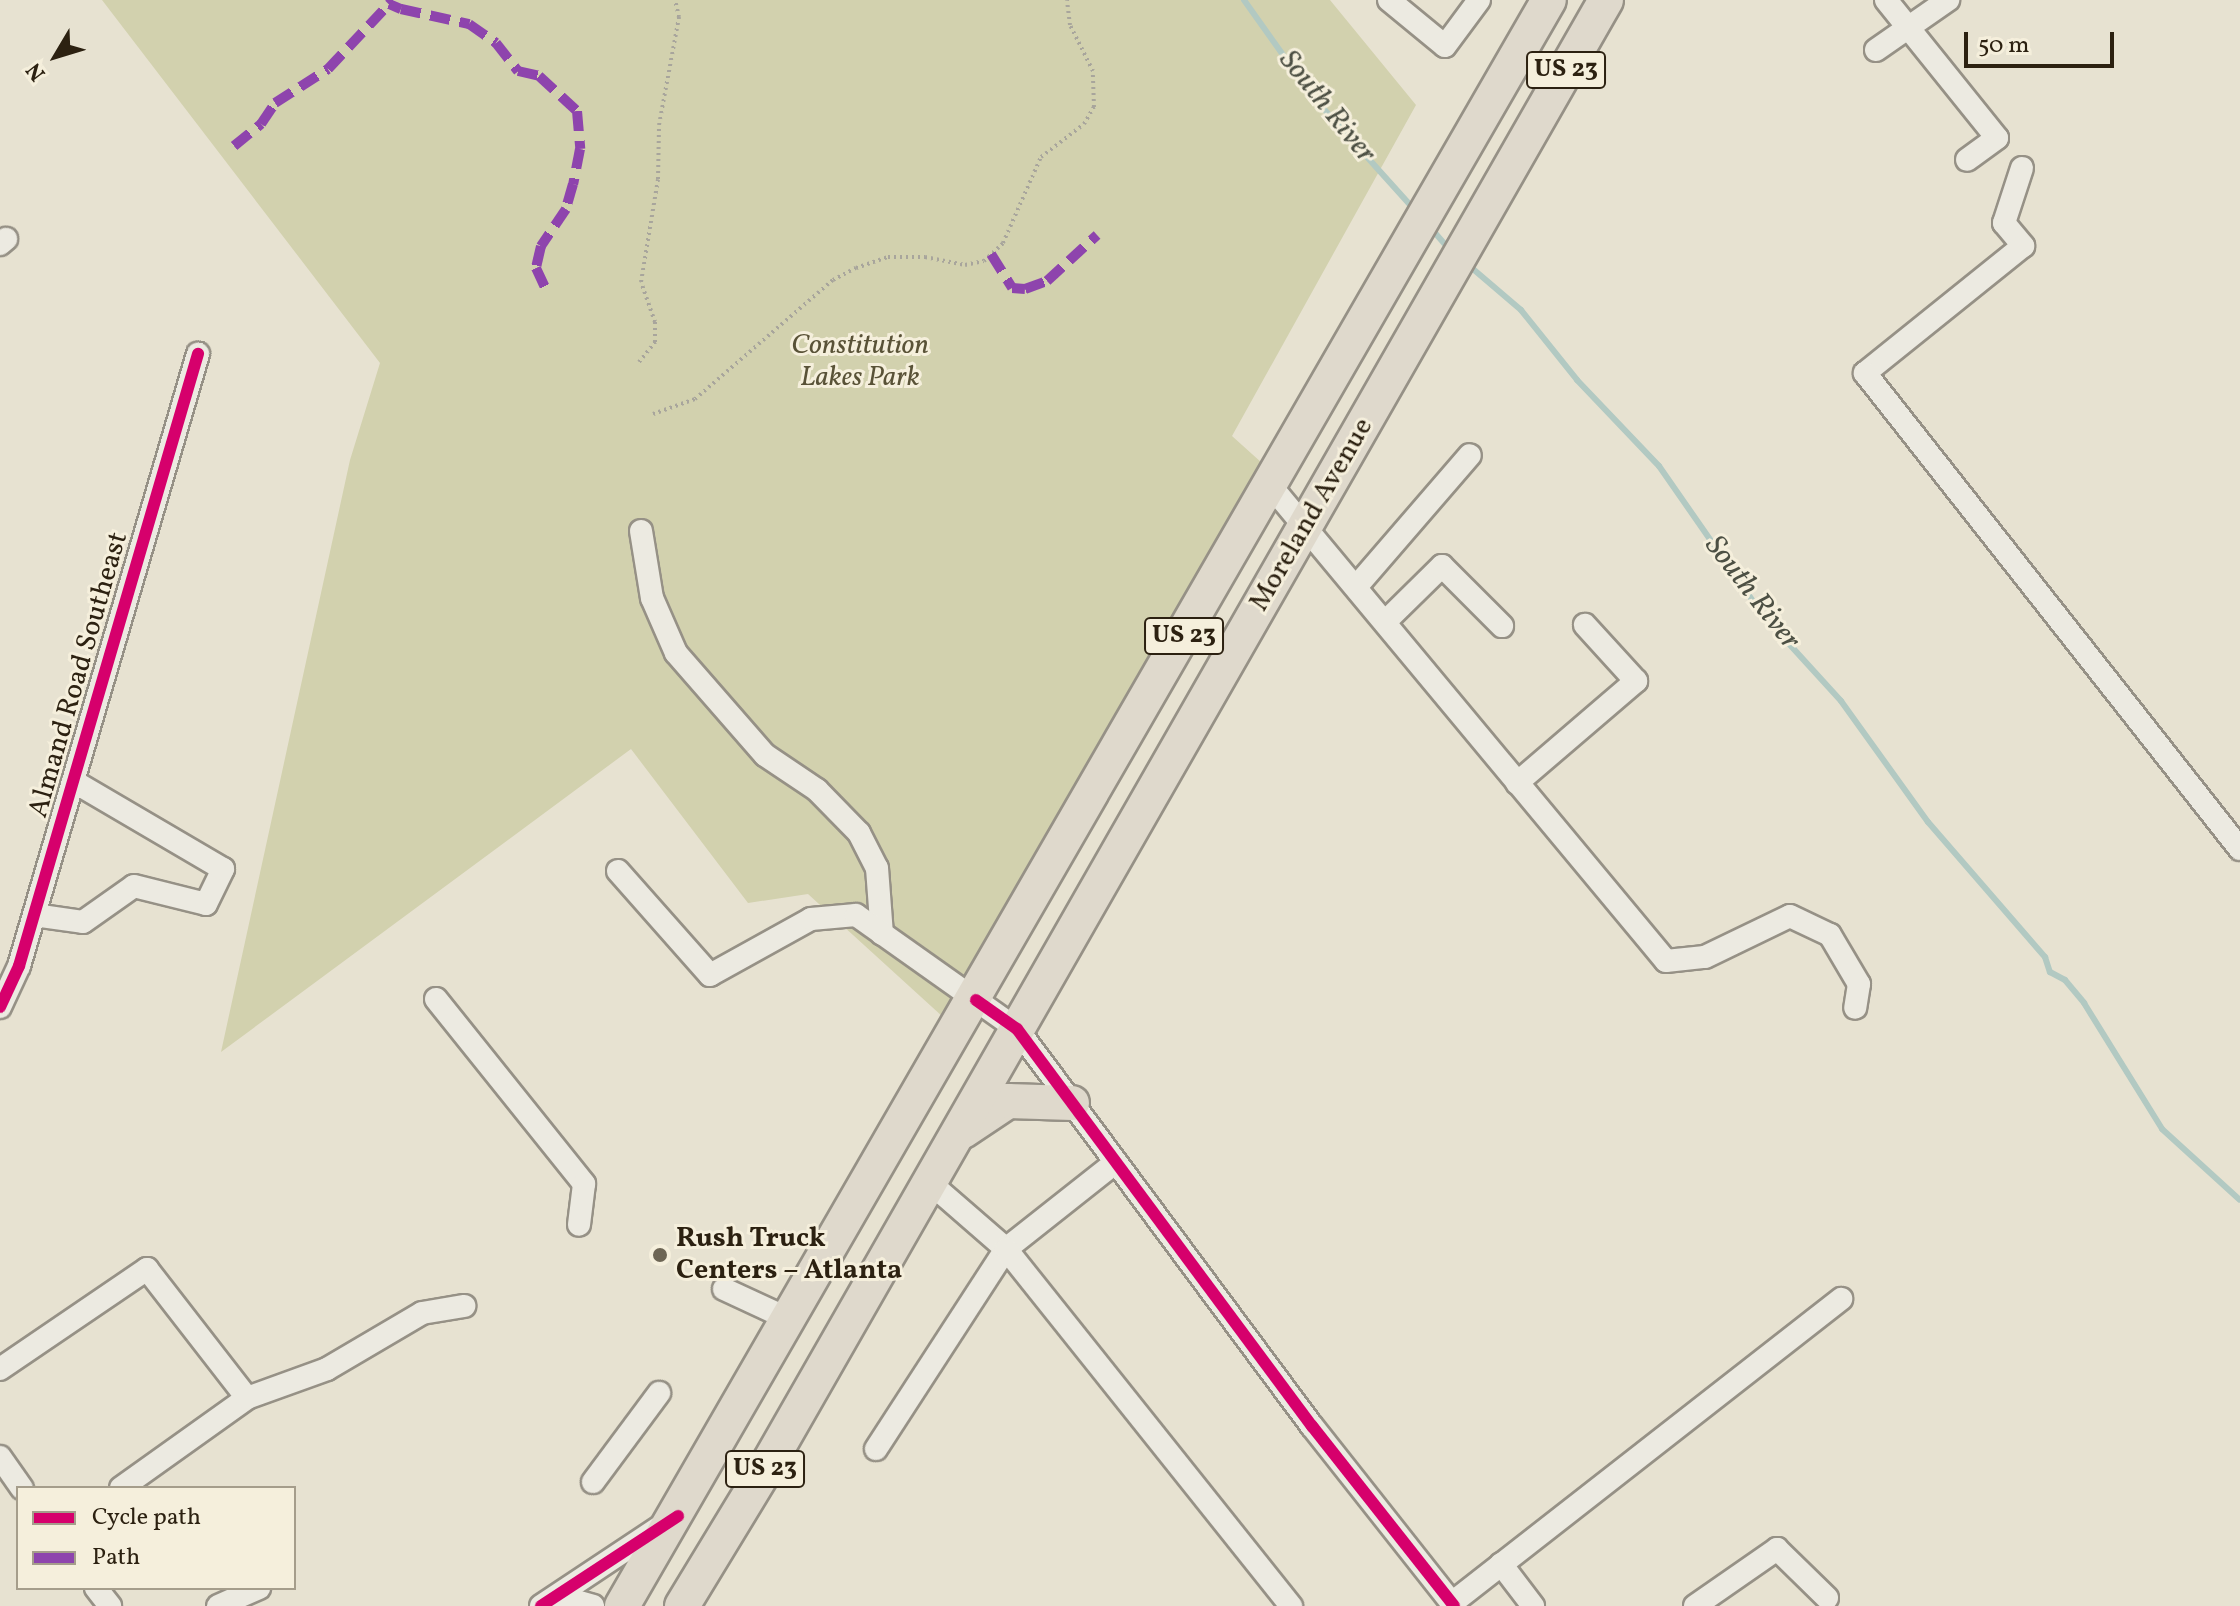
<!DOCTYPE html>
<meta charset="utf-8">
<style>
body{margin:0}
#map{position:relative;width:2240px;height:1606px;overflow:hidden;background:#e7e2d1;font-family:Vollkorn,serif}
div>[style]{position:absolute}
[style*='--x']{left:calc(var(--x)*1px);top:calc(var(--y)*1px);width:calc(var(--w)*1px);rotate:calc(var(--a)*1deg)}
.green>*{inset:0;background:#d2d1ae}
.stream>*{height:6px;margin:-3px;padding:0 3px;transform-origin:3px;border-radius:3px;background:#b2c9c2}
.path>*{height:4px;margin-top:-2px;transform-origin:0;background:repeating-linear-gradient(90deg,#a8a59c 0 2px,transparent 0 6px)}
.roads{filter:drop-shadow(2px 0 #969186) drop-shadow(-2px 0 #969186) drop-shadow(0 2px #969186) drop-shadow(0 -2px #969186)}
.minor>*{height:22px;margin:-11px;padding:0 11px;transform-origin:11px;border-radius:11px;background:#eceae1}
.highway>*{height:34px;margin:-17px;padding:0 17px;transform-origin:17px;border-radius:17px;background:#dfd9cc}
.quiet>*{height:10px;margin-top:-5px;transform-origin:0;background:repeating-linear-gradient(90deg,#8e44ad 0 20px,transparent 0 30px)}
.cycleway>*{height:12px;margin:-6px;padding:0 6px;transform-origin:6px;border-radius:6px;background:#d6006c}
.dots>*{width:22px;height:22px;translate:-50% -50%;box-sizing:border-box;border:4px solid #f5efdc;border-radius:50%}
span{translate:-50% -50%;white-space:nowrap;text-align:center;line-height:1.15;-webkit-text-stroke:6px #f5efdc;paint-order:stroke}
.shield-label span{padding:2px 6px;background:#f5efdc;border:2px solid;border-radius:6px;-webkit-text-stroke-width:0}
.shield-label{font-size:26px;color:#2c2111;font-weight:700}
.park-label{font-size:28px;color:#595237;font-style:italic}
.street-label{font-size:28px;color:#2c2111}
.poi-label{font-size:28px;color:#2c2111;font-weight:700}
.left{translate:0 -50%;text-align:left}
.water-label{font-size:30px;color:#4d5044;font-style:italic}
.legend{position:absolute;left:16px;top:1486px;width:280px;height:104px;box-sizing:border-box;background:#f5efdc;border:2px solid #a59d8b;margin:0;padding:10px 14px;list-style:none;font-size:24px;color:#2c2111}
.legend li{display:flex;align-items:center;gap:16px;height:40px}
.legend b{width:40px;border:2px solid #a59d8b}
.north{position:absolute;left:16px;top:16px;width:80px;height:80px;-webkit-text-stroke:6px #f5efdc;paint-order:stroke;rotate:232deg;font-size:22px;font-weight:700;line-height:32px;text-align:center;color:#2c2111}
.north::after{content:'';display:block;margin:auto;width:28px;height:36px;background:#2c2111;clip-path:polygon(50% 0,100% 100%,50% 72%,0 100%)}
.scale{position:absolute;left:1964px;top:32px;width:150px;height:36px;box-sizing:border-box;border:4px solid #2c2111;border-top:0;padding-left:10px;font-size:24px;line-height:28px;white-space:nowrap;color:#2c2111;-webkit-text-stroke:6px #f5efdc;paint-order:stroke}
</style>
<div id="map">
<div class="green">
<div style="clip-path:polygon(102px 0,1330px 0,1416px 105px,1232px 436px,1262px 463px,943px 1017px,808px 894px,748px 903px,631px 749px,221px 1052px,350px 460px,380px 363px)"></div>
</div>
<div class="stream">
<div style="--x:1244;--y:0;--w:119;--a:54.6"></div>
<div style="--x:1313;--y:97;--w:151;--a:48"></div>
<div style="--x:1429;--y:226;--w:33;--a:49"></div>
<div style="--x:1466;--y:263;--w:72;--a:40.5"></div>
<div style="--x:1521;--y:310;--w:90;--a:51.3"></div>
<div style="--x:1577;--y:380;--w:119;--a:46.4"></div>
<div style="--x:1659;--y:466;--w:179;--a:55.2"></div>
<div style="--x:1761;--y:613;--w:119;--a:47.7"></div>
<div style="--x:1841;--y:701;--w:149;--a:54.3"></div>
<div style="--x:1928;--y:822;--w:179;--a:49.1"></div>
<div style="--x:2045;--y:957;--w:16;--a:72"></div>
<div style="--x:2050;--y:972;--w:17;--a:28"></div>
<div style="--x:2065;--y:980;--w:30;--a:50"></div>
<div style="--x:2084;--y:1003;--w:148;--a:58.2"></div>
<div style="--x:2162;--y:1129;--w:105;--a:42.3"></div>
</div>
<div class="path">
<div style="--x:639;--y:362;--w:26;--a:-51"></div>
<div style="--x:655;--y:342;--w:20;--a:-90"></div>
<div style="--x:655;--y:322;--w:42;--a:-109.3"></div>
<div style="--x:641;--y:282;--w:104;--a:-80.6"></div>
<div style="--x:658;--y:179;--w:54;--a:-88.9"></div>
<div style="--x:659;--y:125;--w:110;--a:-79.5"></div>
<div style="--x:679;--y:17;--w:17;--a:-103"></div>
<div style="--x:653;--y:414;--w:45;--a:-19.7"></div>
<div style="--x:695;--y:399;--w:182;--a:-40.8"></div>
<div style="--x:833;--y:280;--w:26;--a:-28"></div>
<div style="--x:856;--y:268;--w:34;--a:-19"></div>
<div style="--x:888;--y:257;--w:37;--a:0"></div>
<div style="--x:925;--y:257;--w:41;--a:11.3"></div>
<div style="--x:965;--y:265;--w:19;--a:-12"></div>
<div style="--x:984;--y:261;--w:26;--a:-43"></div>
<div style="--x:1003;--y:243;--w:94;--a:-66.2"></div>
<div style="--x:1041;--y:157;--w:54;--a:-37.5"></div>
<div style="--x:1084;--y:124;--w:20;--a:-60"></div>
<div style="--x:1094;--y:107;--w:36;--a:-92"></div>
<div style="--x:1093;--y:71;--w:51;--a:-116.6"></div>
<div style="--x:1070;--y:25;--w:25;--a:-97"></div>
</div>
<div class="roads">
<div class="minor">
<div style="--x:1389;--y:0;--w:72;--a:39.4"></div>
<div style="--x:1445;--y:46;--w:57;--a:-53.5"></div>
<div style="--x:1886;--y:0;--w:177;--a:51.2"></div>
<div style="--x:1997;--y:138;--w:37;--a:144"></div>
<div style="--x:1876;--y:50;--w:88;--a:-34.8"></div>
<div style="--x:2022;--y:168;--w:58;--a:108.1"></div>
<div style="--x:2004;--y:223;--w:30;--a:50"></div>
<div style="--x:2023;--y:246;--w:203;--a:141.2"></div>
<div style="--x:1865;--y:373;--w:606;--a:51.77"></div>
<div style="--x:0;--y:244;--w:8;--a:-40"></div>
<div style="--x:1270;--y:485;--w:619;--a:50.24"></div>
<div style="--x:1666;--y:961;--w:39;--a:-6"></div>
<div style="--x:1705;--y:957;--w:94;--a:-25.8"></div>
<div style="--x:1790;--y:916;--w:44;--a:25.4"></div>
<div style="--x:1830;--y:935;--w:57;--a:59.4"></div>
<div style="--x:1859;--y:984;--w:24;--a:99"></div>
<div style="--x:641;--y:531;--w:68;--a:80.7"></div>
<div style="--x:652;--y:598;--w:60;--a:66.4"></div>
<div style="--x:676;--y:653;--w:135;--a:48.9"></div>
<div style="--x:765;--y:755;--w:63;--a:33.9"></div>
<div style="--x:817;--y:790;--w:60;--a:45.7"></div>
<div style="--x:859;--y:833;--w:39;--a:63"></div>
<div style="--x:877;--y:868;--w:66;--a:85.7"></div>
<div style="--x:1356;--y:587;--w:174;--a:-49.2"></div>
<div style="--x:1385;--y:622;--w:80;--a:-44.5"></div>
<div style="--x:1442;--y:566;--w:85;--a:45"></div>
<div style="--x:1517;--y:783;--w:157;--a:-40.6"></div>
<div style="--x:1636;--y:681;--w:76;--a:-132.3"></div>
<div style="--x:618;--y:871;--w:139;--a:48.5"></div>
<div style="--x:710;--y:975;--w:115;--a:-29"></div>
<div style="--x:811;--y:919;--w:45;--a:-5.1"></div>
<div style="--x:856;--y:915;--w:197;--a:35.3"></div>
<div style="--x:1017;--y:1029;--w:495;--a:53.4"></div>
<div style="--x:1312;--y:1426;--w:229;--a:51.7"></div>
<div style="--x:34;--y:915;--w:49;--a:8.1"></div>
<div style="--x:83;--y:922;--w:62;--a:-35.2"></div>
<div style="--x:134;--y:886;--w:74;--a:14"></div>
<div style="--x:206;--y:904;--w:39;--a:-64"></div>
<div style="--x:223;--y:869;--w:174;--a:-149.6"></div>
<div style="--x:436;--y:999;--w:237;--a:51.3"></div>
<div style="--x:584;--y:1184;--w:41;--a:97"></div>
<div style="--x:0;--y:1007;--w:45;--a:-65.1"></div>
<div style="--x:19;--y:966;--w:638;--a:-73.7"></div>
<div style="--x:929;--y:1182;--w:102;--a:41"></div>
<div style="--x:1006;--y:1249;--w:140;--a:-38.3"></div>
<div style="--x:724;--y:1289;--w:74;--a:24.8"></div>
<div style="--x:0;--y:1369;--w:178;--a:-34.2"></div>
<div style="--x:147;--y:1269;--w:163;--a:52.2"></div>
<div style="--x:876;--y:1449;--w:239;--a:-57"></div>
<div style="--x:1006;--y:1249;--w:457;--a:51.4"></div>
<div style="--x:0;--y:1457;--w:38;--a:55"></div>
<div style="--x:593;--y:1482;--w:111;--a:-53.4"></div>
<div style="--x:121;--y:1488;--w:155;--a:-35.5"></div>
<div style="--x:247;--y:1398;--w:85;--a:-19.9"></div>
<div style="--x:327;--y:1369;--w:110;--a:-30.5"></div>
<div style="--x:422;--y:1313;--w:43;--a:-9.5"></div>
<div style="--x:1501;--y:1564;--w:53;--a:52.7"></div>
<div style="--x:96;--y:1588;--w:23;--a:52"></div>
<div style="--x:549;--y:1603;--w:20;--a:-11"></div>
<div style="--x:569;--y:1599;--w:25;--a:16"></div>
<div style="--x:1452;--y:1603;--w:494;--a:-38"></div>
<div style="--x:218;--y:1606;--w:45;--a:-23.7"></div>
<div style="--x:541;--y:1606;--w:146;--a:-33.6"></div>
<div style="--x:1695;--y:1606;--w:100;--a:-34.8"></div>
<div style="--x:1777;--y:1549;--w:70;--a:44.4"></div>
</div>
<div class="highway">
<div style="--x:963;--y:1131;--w:54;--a:-33.7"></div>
<div style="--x:1008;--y:1101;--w:64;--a:1.8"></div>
<div style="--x:622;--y:1606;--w:1854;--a:-60.01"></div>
<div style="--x:682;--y:1606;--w:170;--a:-58.7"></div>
<div style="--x:770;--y:1461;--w:1683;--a:-60.22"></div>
</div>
</div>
<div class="quiet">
<div style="--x:393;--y:0;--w:6;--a:135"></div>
<div style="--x:389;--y:4;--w:13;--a:23"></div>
<div style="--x:401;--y:9;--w:70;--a:12.4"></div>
<div style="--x:469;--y:24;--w:33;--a:35"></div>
<div style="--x:496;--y:43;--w:36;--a:52"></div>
<div style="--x:518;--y:71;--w:22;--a:13"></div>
<div style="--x:539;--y:76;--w:52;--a:42.6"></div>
<div style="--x:577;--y:111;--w:38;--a:85"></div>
<div style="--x:580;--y:149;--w:36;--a:101"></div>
<div style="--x:573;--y:184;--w:26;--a:106"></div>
<div style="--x:566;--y:209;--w:45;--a:124"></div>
<div style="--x:541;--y:246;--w:23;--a:103"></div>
<div style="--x:536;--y:268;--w:21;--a:65"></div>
<div style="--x:234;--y:146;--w:35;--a:-39"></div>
<div style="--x:261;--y:124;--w:25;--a:-56"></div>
<div style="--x:275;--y:103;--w:63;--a:-32.7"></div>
<div style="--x:328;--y:69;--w:89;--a:-46.8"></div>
<div style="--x:991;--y:254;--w:40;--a:58"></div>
<div style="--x:1012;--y:288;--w:13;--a:4"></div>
<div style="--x:1025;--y:289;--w:23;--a:-20"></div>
<div style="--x:1047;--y:281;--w:68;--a:-42.6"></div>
</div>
<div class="cycleway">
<div style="--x:976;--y:1000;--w:50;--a:35.3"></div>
<div style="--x:1017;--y:1029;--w:495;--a:53.4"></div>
<div style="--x:1312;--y:1426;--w:229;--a:51.7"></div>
<div style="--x:0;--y:1007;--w:45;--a:-65.1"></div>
<div style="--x:19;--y:966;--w:638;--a:-73.7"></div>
<div style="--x:541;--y:1606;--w:164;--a:-33.3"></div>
</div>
<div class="dots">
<div style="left:660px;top:1255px;background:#6d6554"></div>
</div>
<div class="shield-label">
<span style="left:1566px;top:70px">US 23</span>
<span style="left:1184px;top:636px">US 23</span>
<span style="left:765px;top:1469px">US 23</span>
</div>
<div class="park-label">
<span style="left:860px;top:362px">Constitution<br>Lakes Park</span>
</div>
<div class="street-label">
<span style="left:1312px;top:515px;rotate:-60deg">Moreland Avenue</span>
<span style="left:79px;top:675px;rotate:-74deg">Almand Road Southeast</span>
</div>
<div class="poi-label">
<span class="left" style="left:676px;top:1255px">Rush Truck<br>Centers – Atlanta</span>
</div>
<div class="water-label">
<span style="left:1327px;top:107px;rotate:51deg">South River</span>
<span style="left:1752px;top:593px;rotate:52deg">South River</span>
</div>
<ul class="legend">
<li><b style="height:10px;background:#d6006c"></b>Cycle path</li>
<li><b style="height:10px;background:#8e44ad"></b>Path</li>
</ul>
<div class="north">N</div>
<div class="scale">50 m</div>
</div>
